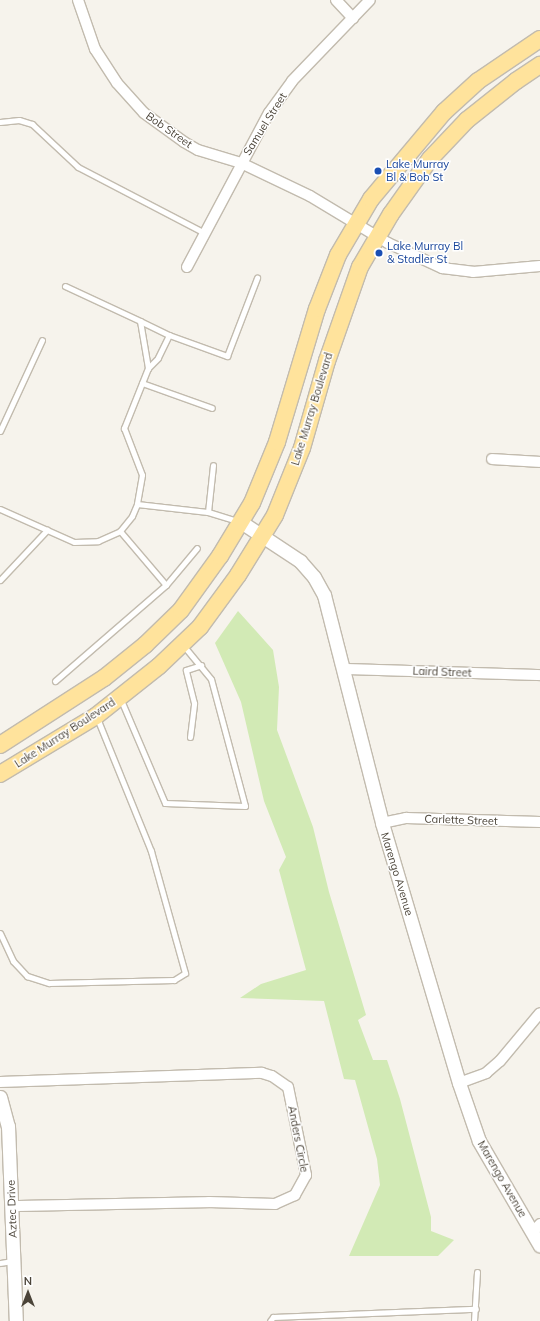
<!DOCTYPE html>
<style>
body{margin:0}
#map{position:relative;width:540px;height:1321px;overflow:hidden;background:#f6f3ec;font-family:Mulish,sans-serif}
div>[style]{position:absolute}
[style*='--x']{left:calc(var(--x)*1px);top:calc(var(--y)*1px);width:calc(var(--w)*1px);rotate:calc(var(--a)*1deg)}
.green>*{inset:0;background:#d2eab5}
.roads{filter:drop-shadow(1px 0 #c2bbae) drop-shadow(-1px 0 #c2bbae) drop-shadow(0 1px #c2bbae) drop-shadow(0 -1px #c2bbae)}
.service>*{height:5px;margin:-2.5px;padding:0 2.5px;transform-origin:2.5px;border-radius:2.5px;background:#fff}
.minor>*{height:10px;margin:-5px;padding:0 5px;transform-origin:5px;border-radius:5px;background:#fff}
.tertiary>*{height:13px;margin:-6.5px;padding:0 6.5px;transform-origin:6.5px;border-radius:6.5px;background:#fff}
.primary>*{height:16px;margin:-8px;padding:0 8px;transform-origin:8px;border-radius:8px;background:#ffe39c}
.dots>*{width:11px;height:11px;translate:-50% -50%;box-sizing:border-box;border:2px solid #fff;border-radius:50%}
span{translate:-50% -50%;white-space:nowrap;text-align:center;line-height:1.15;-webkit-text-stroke:3px #fff;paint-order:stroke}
.street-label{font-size:11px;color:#4b4439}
.transit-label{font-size:11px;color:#164399}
.left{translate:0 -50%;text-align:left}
.north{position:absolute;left:8px;top:1273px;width:40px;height:40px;-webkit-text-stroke:3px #fff;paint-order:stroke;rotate:0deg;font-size:11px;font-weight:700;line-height:16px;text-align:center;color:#4b4439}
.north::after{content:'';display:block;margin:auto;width:14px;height:18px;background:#4b4439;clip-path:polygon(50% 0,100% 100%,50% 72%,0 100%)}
</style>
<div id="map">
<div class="green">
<div style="clip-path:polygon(238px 611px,273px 650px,279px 687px,277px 730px,313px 827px,329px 892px,366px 1015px,358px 1020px,373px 1060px,387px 1060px,400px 1099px,431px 1217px,431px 1231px,454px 1240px,438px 1256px,349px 1256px,380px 1185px,377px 1159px,355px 1080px,344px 1079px,324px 1001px,240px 998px,261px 984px,306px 970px,279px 870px,286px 857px,264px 801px,241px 702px,215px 643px)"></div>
</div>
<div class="roads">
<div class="service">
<div style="--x:0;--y:122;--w:19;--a:-6"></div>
<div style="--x:19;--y:120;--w:14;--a:17"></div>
<div style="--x:32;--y:124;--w:63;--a:43.1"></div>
<div style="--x:78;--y:167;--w:143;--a:27.5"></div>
<div style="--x:65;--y:286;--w:83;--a:25"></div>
<div style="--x:140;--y:321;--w:48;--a:80.3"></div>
<div style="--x:148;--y:368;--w:65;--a:111.8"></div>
<div style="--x:124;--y:428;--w:50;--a:69"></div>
<div style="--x:142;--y:475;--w:29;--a:100"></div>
<div style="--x:140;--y:321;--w:32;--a:26"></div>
<div style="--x:169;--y:335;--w:25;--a:116"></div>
<div style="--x:158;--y:358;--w:14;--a:135"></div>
<div style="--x:169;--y:335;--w:62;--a:19.9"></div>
<div style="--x:227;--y:356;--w:84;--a:-69"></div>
<div style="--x:142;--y:383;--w:74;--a:19.7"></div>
<div style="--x:0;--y:431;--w:100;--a:-65.2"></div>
<div style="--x:0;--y:509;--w:81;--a:24"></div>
<div style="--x:74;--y:542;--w:24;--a:-2"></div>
<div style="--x:98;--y:541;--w:24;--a:-24"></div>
<div style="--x:120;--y:531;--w:19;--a:-51"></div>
<div style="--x:132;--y:516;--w:13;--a:-67"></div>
<div style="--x:137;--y:504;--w:71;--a:6.4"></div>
<div style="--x:208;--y:512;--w:31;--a:17"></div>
<div style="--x:208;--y:512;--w:47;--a:-83.9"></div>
<div style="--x:120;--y:531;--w:71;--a:49.6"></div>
<div style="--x:0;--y:580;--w:69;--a:-46.8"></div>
<div style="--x:55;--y:681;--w:147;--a:-40.9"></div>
<div style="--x:166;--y:585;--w:48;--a:-50"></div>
<div style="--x:121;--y:700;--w:112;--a:66.9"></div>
<div style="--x:165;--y:803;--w:80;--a:2.1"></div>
<div style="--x:245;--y:806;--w:131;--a:-105"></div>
<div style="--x:211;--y:679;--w:44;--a:-129.5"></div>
<div style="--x:190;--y:737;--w:34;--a:-83"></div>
<div style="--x:194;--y:703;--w:34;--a:-104"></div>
<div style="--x:186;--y:670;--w:16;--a:-18"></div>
<div style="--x:0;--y:933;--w:31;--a:65"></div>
<div style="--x:13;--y:961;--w:21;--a:47"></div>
<div style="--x:27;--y:976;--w:23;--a:18"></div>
<div style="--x:49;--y:983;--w:125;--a:-1.4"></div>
<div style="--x:174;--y:980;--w:13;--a:-32"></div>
<div style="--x:185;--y:973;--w:127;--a:-105.6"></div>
<div style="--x:151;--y:851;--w:144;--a:-112.1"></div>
<div style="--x:0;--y:1263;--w:13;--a:-9"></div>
<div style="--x:270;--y:1321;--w:5;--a:-53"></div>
<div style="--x:273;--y:1317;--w:203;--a:-2.3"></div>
<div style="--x:474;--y:1321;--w:49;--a:-86.5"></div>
</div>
<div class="minor">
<div style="--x:78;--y:0;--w:52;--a:70.9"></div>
<div style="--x:95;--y:49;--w:40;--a:57.1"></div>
<div style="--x:117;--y:83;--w:40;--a:48"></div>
<div style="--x:144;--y:113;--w:49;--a:35.9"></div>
<div style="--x:184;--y:142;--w:16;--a:30"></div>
<div style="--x:198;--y:150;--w:45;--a:16.8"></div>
<div style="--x:241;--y:163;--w:76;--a:25.6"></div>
<div style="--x:310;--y:196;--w:91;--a:31.1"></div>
<div style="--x:388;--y:243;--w:60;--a:24.8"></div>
<div style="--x:442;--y:268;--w:31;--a:7"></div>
<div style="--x:473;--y:272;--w:67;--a:-5.1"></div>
<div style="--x:336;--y:0;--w:25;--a:47"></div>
<div style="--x:187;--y:267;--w:174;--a:-62"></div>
<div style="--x:269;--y:113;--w:39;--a:-54"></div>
<div style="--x:292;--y:81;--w:112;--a:-46.1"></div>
<div style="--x:492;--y:459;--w:48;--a:3.6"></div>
<div style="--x:344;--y:669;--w:196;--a:1.8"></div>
<div style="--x:382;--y:823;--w:25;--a:-12"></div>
<div style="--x:406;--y:818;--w:134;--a:1.7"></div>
<div style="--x:0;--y:1082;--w:262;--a:-2"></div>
<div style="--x:262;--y:1073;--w:10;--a:17"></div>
<div style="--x:272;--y:1076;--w:19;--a:35"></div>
<div style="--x:288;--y:1087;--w:90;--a:78.4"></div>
<div style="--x:306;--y:1175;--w:23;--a:119"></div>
<div style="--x:295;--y:1195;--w:22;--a:156"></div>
<div style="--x:275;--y:1204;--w:66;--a:-178.3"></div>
<div style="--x:209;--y:1202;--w:198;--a:178.8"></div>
<div style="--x:459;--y:1083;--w:29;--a:-20"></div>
<div style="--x:486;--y:1073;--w:18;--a:-41"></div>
<div style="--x:500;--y:1061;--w:62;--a:-50.2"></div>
<div style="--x:532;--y:1233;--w:12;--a:-48"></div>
</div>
<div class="tertiary">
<div style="--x:241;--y:522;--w:71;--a:33.5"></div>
<div style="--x:300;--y:561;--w:21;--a:49"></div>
<div style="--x:314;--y:577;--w:21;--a:61"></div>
<div style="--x:324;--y:595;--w:235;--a:75.7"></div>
<div style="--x:382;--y:823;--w:271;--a:73.5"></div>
<div style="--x:459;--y:1083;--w:61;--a:71"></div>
<div style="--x:479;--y:1141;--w:121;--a:59.8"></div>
<div style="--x:0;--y:1097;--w:30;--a:75"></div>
<div style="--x:8;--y:1126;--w:195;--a:87.7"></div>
</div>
<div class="primary">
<div style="--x:0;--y:745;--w:124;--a:-32.8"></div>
<div style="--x:104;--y:678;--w:53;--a:-38.8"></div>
<div style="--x:145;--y:645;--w:50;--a:-44.2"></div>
<div style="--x:181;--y:610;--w:67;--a:-54.2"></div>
<div style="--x:220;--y:556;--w:62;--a:-58.9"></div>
<div style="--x:252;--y:503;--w:66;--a:-67.7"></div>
<div style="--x:277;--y:442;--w:139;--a:-73.3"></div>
<div style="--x:317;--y:309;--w:58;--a:-68.7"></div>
<div style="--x:338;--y:255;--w:65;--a:-59.5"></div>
<div style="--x:371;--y:199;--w:114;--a:-50"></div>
<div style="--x:444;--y:112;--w:46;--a:-42.4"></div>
<div style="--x:478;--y:81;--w:75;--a:-34.1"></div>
<div style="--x:0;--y:774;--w:112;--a:-31.1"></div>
<div style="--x:96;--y:716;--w:80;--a:-38.4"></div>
<div style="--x:159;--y:666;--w:57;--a:-43.6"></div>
<div style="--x:200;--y:627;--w:64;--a:-53.8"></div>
<div style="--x:238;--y:575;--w:70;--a:-58.3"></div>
<div style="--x:275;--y:515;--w:72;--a:-68.1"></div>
<div style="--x:302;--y:448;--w:91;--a:-74"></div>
<div style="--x:327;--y:361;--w:100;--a:-70.7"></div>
<div style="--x:360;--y:267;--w:61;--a:-59.7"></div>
<div style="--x:391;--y:214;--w:67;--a:-54.7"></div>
<div style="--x:430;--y:159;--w:54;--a:-46.5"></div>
<div style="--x:467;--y:120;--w:63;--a:-38.5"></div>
<div style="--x:516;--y:81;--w:29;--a:-34"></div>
</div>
</div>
<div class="dots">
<div style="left:378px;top:171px;background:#1a4fb4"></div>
<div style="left:379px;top:253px;background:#1a4fb4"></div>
</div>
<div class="street-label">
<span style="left:265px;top:124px;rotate:-58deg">Samuel Street</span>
<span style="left:169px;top:130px;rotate:35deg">Bob Street</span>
<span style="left:312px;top:409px;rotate:-73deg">Lake Murray Boulevard</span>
<span style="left:442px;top:672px;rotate:2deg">Laird Street</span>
<span style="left:65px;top:733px;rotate:-33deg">Lake Murray Boulevard</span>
<span style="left:461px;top:820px;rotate:2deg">Carlette Street</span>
<span style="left:397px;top:874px;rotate:73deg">Marengo Avenue</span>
<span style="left:298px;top:1139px;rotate:79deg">Anders Circle</span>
<span style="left:502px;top:1179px;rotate:60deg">Marengo Avenue</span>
<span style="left:12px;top:1209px;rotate:-92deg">Aztec Drive</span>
</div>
<div class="transit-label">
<span class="left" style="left:386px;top:171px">Lake Murray<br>Bl &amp; Bob St</span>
<span class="left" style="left:387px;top:253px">Lake Murray Bl<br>&amp; Stadler St</span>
</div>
<div class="north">N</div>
</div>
